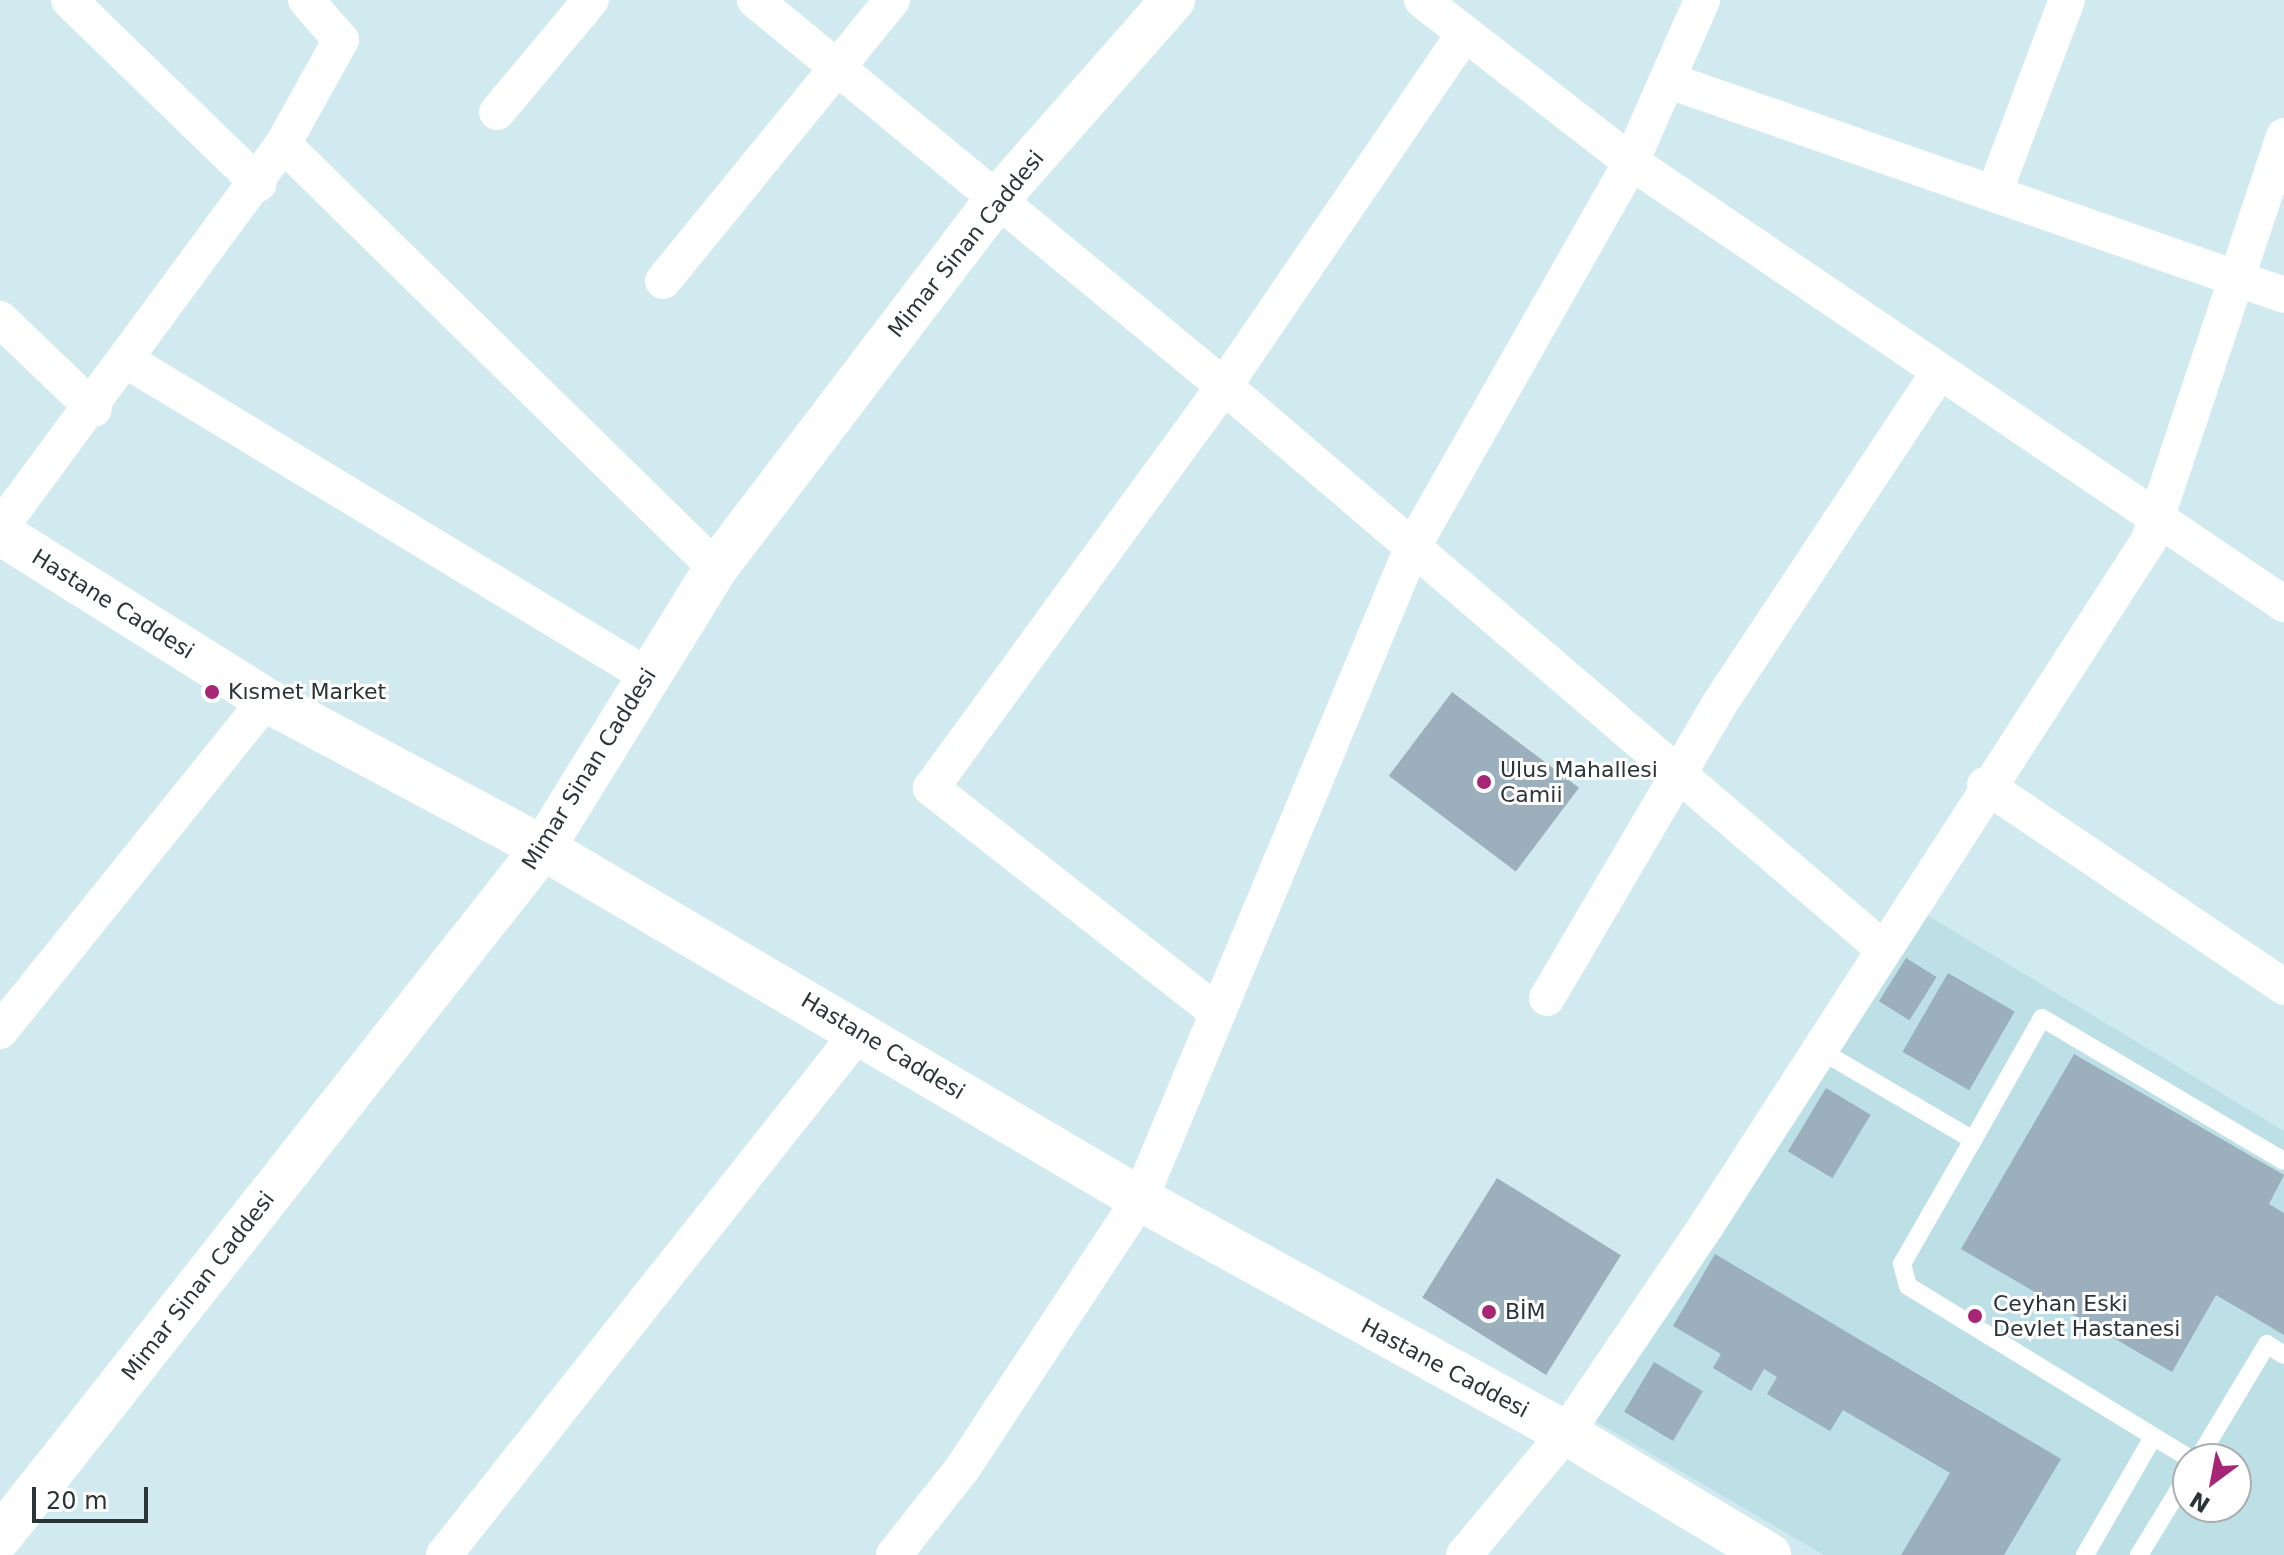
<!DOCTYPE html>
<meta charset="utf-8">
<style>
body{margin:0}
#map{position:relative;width:2284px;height:1555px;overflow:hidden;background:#d0eaef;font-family:"DejaVu Sans",sans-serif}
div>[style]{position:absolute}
.built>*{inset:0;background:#bde0e6}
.building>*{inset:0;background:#9cafbc;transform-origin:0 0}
.lane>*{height:18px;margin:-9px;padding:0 9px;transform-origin:9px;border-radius:9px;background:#fff}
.street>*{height:36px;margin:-18px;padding:0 18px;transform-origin:18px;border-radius:18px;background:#fff}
.secondary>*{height:44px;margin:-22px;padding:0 22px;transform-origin:22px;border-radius:22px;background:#fff}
.dots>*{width:22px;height:22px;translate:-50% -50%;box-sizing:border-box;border:4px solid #fff;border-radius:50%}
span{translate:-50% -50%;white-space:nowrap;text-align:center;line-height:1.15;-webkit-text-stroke:6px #fff;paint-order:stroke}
.street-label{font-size:22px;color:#2b3537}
.poi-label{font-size:22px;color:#2b3537}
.left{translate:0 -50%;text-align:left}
.north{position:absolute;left:2172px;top:1443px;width:80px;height:80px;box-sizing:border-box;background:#fff;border:2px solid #aaaeaf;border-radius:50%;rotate:212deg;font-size:22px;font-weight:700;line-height:32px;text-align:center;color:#2b3537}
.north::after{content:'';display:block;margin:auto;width:28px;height:36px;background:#a62675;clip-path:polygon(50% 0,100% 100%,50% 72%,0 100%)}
.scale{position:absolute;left:32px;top:1487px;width:116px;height:36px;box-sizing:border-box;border:4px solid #2b3537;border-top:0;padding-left:10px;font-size:24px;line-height:28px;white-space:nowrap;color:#2b3537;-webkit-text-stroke:6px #fff;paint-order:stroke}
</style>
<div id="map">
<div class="built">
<div style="clip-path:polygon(evenodd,1922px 912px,2284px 1131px,2284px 1555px,1824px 1555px,1595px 1421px,1922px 912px,2188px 1459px,2236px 1459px,2236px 1507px,2188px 1507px,2188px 1459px)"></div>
</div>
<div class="building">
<div style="left:1452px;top:692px;width:159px;height:105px;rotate:37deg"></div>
<div style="left:1906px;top:958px;width:36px;height:51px;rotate:32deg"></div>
<div style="left:1948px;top:973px;width:77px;height:91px;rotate:30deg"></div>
<div style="clip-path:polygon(2074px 1054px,2284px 1175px,2269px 1204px,2284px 1213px,2284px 1335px,2216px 1295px,2172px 1372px,1961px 1249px)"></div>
<div style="left:1826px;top:1088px;width:52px;height:74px;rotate:31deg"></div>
<div style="left:1497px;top:1178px;width:146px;height:141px;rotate:32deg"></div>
<div style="clip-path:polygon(1715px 1254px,2061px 1459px,2004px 1555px,1901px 1555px,1950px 1473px,1843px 1410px,1830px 1431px,1767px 1394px,1777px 1377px,1764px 1369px,1751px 1391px,1713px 1368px,1721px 1354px,1673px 1326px)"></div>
<div style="left:1654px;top:1362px;width:57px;height:58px;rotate:31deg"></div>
</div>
<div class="lane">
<div style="left:1818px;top:1049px;width:180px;rotate:30.4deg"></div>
<div style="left:1973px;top:1140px;width:143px;rotate:119.8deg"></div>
<div style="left:1902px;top:1264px;width:23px;rotate:75deg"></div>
<div style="left:1908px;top:1286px;width:331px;rotate:31.5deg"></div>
<div style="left:1973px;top:1140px;width:140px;rotate:-60.5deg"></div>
<div style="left:2042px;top:1018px;width:281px;rotate:30.6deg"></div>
<div style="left:2198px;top:1459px;width:134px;rotate:-59deg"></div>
<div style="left:2267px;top:1344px;width:20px;rotate:33deg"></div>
<div style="left:2085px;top:1555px;width:136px;rotate:-60deg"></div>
<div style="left:2139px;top:1555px;width:94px;rotate:-58.5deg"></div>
</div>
<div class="street">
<div style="left:69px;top:0;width:264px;rotate:44.1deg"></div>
<div style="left:755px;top:0;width:607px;rotate:39.46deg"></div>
<div style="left:1224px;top:386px;width:864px;rotate:40.49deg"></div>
<div style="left:1422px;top:0;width:264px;rotate:37.8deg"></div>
<div style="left:1631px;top:162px;width:789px;rotate:34.09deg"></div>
<div style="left:1667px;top:80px;width:653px;rotate:19.21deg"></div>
<div style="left:497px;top:112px;width:146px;rotate:-50deg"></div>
<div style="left:283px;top:144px;width:606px;rotate:44.4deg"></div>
<div style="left:1994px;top:193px;width:206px;rotate:-69.3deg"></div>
<div style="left:663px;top:281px;width:362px;rotate:-50.8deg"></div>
<div style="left:0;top:319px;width:130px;rotate:43.8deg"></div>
<div style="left:129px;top:362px;width:607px;rotate:31.17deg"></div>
<div style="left:0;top:528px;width:477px;rotate:-53.6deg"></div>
<div style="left:283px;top:144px;width:119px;rotate:-60.9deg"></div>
<div style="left:341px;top:40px;width:53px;rotate:-131.2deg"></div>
<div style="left:1985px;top:785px;width:361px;rotate:34deg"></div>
<div style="left:1547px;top:998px;width:338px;rotate:-59.6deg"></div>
<div style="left:1718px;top:706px;width:400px;rotate:-56.5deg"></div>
<div style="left:1218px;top:1013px;width:365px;rotate:-141.9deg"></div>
<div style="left:931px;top:788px;width:497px;rotate:-53.9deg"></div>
<div style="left:1224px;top:386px;width:424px;rotate:-55.7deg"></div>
<div style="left:0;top:1031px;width:425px;rotate:-51.2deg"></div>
<div style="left:444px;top:1555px;width:668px;rotate:-51.57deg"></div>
<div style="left:894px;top:1555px;width:110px;rotate:-51.7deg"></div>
<div style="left:962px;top:1469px;width:323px;rotate:-56.6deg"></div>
<div style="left:1140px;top:1199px;width:706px;rotate:-67.32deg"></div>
<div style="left:1412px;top:548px;width:444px;rotate:-60.4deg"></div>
<div style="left:1631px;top:162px;width:177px;rotate:-66.3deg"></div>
<div style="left:1464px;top:1555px;width:159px;rotate:-50.1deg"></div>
<div style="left:1566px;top:1433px;width:250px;rotate:-55.9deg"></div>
<div style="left:1706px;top:1226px;width:817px;rotate:-57.15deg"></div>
<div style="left:2149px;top:540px;width:426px;rotate:-71.5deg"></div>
</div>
<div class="secondary">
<div style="left:0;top:533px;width:314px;rotate:32.1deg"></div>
<div style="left:266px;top:700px;width:314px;rotate:28.1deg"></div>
<div style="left:543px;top:848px;width:693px;rotate:30.45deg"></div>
<div style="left:1140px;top:1199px;width:486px;rotate:28.8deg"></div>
<div style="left:1566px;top:1433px;width:237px;rotate:31deg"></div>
<div style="left:0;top:1537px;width:877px;rotate:-51.76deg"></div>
<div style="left:543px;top:848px;width:329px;rotate:-58.3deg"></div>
<div style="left:716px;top:568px;width:459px;rotate:-52.7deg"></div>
<div style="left:994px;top:203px;width:271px;rotate:-48.6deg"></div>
</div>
<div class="dots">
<div style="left:212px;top:692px;background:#a62675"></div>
<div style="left:1484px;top:782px;background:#a62675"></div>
<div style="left:1489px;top:1312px;background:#a62675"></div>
<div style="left:1975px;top:1316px;background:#a62675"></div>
</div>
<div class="street-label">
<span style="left:966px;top:244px;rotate:-51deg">Mimar Sinan Caddesi</span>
<span style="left:113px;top:604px;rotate:32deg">Hastane Caddesi</span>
<span style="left:589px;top:769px;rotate:-58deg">Mimar Sinan Caddesi</span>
<span style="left:883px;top:1046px;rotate:31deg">Hastane Caddesi</span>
<span style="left:198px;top:1286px;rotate:-52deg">Mimar Sinan Caddesi</span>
<span style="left:1445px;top:1368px;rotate:28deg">Hastane Caddesi</span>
</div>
<div class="poi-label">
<span class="left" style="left:228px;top:692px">Kısmet Market</span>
<span class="left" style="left:1500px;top:782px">Ulus Mahallesi<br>Camii</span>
<span class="left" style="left:1993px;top:1316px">Ceyhan Eski<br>Devlet Hastanesi</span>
<span class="left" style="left:1505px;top:1312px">BİM</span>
</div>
<div class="north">N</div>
<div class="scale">20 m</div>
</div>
